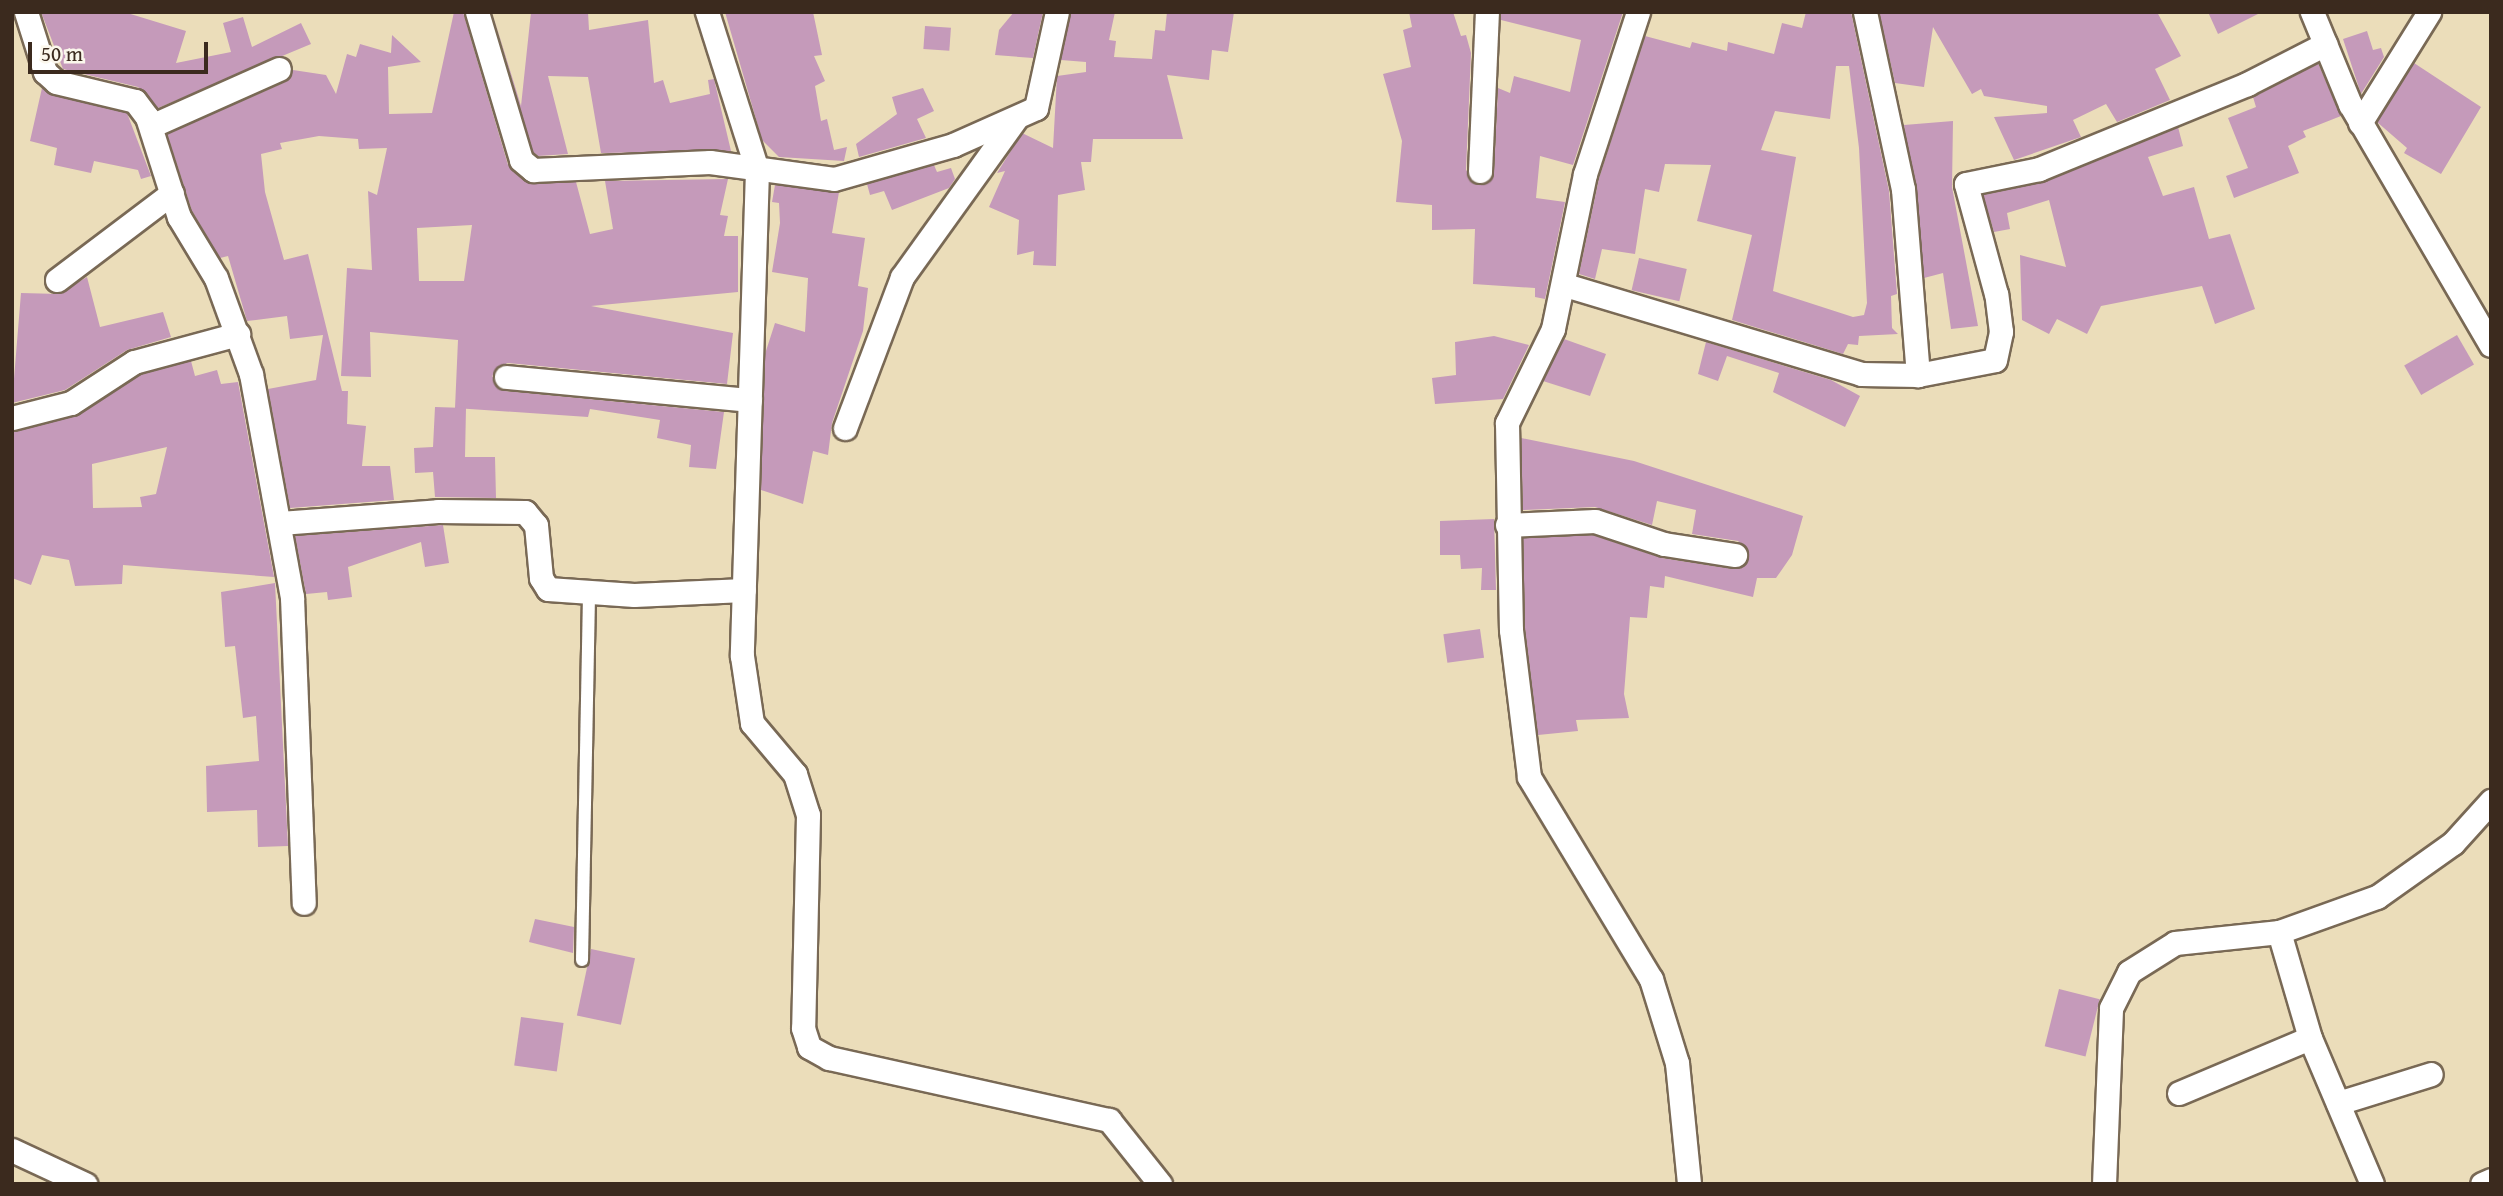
<!DOCTYPE html>
<style>
body{margin:0}
#map{position:relative;width:2503px;height:1196px;overflow:hidden;background:#ebddba;font-family:"Gentium Book Plus",serif}
div>[style]{position:absolute}
.building>*{inset:0;background:#c59aba;transform-origin:0 0}
.roads{filter:drop-shadow(2px 0 #796955) drop-shadow(-2px 0 #796955) drop-shadow(0 2px #796955) drop-shadow(0 -2px #796955)}
.lane>*{height:12px;margin:-6px;padding:0 6px;transform-origin:6px;border-radius:6px;background:#fff}
.street>*{height:23px;margin:-11.5px;padding:0 11.5px;transform-origin:11.5px;border-radius:11.5px;background:#fff}
span{translate:-50% -50%;white-space:nowrap;text-align:center;line-height:1.15;-webkit-text-stroke:6px #fbf7ec;paint-order:stroke}
.frame{position:absolute;inset:0;border:14px solid #3b2a1e;pointer-events:none}
.scale{position:absolute;left:28px;top:42px;width:180px;height:32px;box-sizing:border-box;border:4px solid #3b2a1e;border-top:0;padding-left:9px;font-size:21px;line-height:24px;white-space:nowrap;color:#3b2a1e;-webkit-text-stroke:5px #fbf7ec;paint-order:stroke}
</style>
<div id="map">
<div class="building">
<div style="clip-path:polygon(41px 12px,124px 12px,186px 31px,176px 63px,231px 52px,223px 23px,243px 17px,252px 47px,301px 23px,311px 44px,158px 108px,138px 87px,63px 69px)"></div>
<div style="clip-path:polygon(evenodd,454px 12px,463px 12px,508px 165px,533px 184px,576px 182px,590px 234px,613px 229px,605px 181px,728px 179px,720px 215px,728px 216px,724px 236px,738px 236px,738px 292px,591px 306px,733px 333px,727px 384px,507px 363px,492px 376px,505px 391px,724px 412px,716px 469px,689px 467px,691px 445px,657px 438px,660px 420px,590px 409px,588px 417px,455px 408px,458px 340px,370px 332px,371px 377px,341px 376px,347px 268px,372px 270px,368px 191px,377px 195px,387px 148px,359px 149px,358px 139px,319px 136px,280px 143px,282px 149px,261px 154px,265px 192px,284px 260px,308px 254px,342px 391px,348px 391px,347px 424px,366px 426px,362px 466px,390px 466px,394px 500px,290px 508px,268px 389px,316px 380px,323px 335px,290px 339px,287px 316px,247px 321px,228px 256px,220px 258px,192px 211px,167px 134px,285px 82px,293px 70px,326px 75px,336px 94px,347px 54px,356px 57px,360px 44px,391px 53px,392px 35px,421px 62px,388px 67px,389px 114px,432px 113px,454px 12px,472px 225px,464px 281px,419px 281px,417px 228px,472px 225px)"></div>
<div style="clip-path:polygon(492px 12px,521px 106px,531px 12px,588px 12px,589px 30px,648px 20px,654px 83px,663px 80px,670px 103px,710px 94px,708px 80px,714px 79px,731px 151px,601px 153px,588px 77px,548px 76px,568px 154px,538px 156px,533px 152px)"></div>
<div style="clip-path:polygon(725px 12px,813px 12px,822px 55px,814px 56px,825px 81px,815px 86px,821px 121px,827px 119px,834px 150px,847px 147px,844px 161px,779px 157px,762px 140px)"></div>
<div style="clip-path:polygon(1014px 12px,1043px 12px,1033px 58px,995px 55px,999px 30px)"></div>
<div style="clip-path:polygon(1071px 12px,1115px 12px,1109px 40px,1116px 41px,1114px 57px,1152px 59px,1155px 30px,1165px 31px,1167px 12px,1234px 12px,1228px 52px,1212px 50px,1209px 80px,1167px 75px,1183px 139px,1093px 139px,1091px 162px,1081px 162px,1085px 190px,1058px 195px,1056px 266px,1033px 265px,1034px 251px,1017px 255px,1019px 220px,989px 207px,1005px 171px,997px 173px,1022px 133px,1053px 148px,1057px 76px,1086px 72px,1086px 62px,1061px 60px)"></div>
<div style="clip-path:polygon(1409px 12px,1453px 12px,1461px 36px,1466px 35px,1471px 53px,1466px 170px,1480px 185px,1494px 172px,1498px 88px,1510px 93px,1514px 76px,1570px 92px,1581px 40px,1501px 20px,1501px 12px,1623px 12px,1573px 165px,1540px 156px,1536px 198px,1565px 202px,1545px 299px,1535px 297px,1535px 288px,1473px 284px,1475px 229px,1432px 230px,1432px 205px,1396px 202px,1402px 141px,1383px 74px,1411px 67px,1403px 30px,1412px 27px)"></div>
<div style="clip-path:polygon(evenodd,1806px 12px,1851px 12px,1889px 191px,1897px 294px,1891px 296px,1892px 328px,1898px 334px,1859px 336px,1858px 345px,1848px 344px,1843px 354px,1732px 320px,1752px 235px,1697px 221px,1711px 165px,1665px 164px,1659px 192px,1645px 189px,1635px 254px,1602px 249px,1595px 279px,1579px 274px,1599px 178px,1645px 36px,1690px 48px,1692px 42px,1727px 51px,1728px 42px,1774px 54px,1782px 23px,1802px 28px,1806px 12px,1836px 66px,1849px 66px,1859px 148px,1867px 303px,1864px 315px,1853px 317px,1773px 291px,1796px 157px,1761px 150px,1775px 111px,1830px 119px,1836px 66px)"></div>
<div style="clip-path:polygon(1879px 12px,2157px 12px,2181px 56px,2155px 69px,2170px 100px,2117px 122px,2106px 104px,2073px 120px,2081px 137px,2014px 160px,1994px 117px,2047px 113px,2047px 106px,1984px 96px,1981px 89px,1972px 94px,1933px 27px,1924px 87px,1895px 83px)"></div>
<div style="clip-path:polygon(2208px 12px,2262px 12px,2218px 34px)"></div>
<div style="left:925px;top:26px;width:26px;height:23px;rotate:4deg"></div>
<div style="clip-path:polygon(2367px 31px,2373px 50px,2381px 48px,2384px 57px,2361px 94px,2343px 39px)"></div>
<div style="clip-path:polygon(2318px 63px,2341px 116px,2303px 131px,2306px 137px,2288px 146px,2299px 173px,2234px 198px,2226px 176px,2248px 168px,2228px 118px,2256px 107px,2253px 97px)"></div>
<div style="clip-path:polygon(2414px 63px,2481px 107px,2441px 174px,2404px 153px,2407px 148px,2377px 122px)"></div>
<div style="clip-path:polygon(42px 88px,127px 113px,151px 176px,141px 179px,138px 170px,94px 161px,91px 173px,54px 165px,57px 148px,30px 141px)"></div>
<div style="clip-path:polygon(923px 88px,934px 111px,917px 119px,926px 138px,859px 157px,856px 144px,897px 114px,892px 97px)"></div>
<div style="clip-path:polygon(1953px 121px,1952px 187px,1978px 326px,1951px 329px,1943px 273px,1924px 278px,1904px 125px)"></div>
<div style="clip-path:polygon(2178px 127px,2183px 146px,2148px 157px,2163px 196px,2194px 187px,2209px 239px,2230px 234px,2255px 309px,2215px 324px,2202px 286px,2101px 306px,2087px 334px,2057px 319px,2049px 334px,2022px 320px,2020px 255px,2066px 267px,2049px 200px,2007px 213px,2010px 229px,1994px 232px,1983px 195px,2044px 182px)"></div>
<div style="clip-path:polygon(934px 165px,937px 172px,951px 168px,955px 179px,949px 188px,892px 210px,884px 191px,870px 195px,867px 184px)"></div>
<div style="clip-path:polygon(775px 185px,839px 192px,832px 233px,865px 238px,858px 286px,868px 288px,863px 331px,832px 423px,828px 455px,813px 451px,803px 504px,761px 490px,765px 354px,775px 323px,805px 332px,808px 278px,772px 272px,780px 223px,779px 203px,772px 202px)"></div>
<div style="left:1639px;top:258px;width:49px;height:33px;rotate:13deg"></div>
<div style="clip-path:polygon(87px 277px,100px 327px,163px 312px,171px 337px,127px 350px,65px 390px,12px 403px,21px 293px,59px 294px)"></div>
<div style="left:2457px;top:335px;width:34px;height:61px;rotate:60deg"></div>
<div style="clip-path:polygon(1494px 336px,1529px 345px,1503px 399px,1435px 404px,1432px 378px,1456px 375px,1455px 342px)"></div>
<div style="clip-path:polygon(1564px 339px,1606px 354px,1590px 396px,1543px 381px)"></div>
<div style="clip-path:polygon(1706px 342px,1831px 380px,1860px 396px,1845px 427px,1773px 392px,1779px 373px,1727px 356px,1718px 381px,1698px 374px)"></div>
<div style="clip-path:polygon(evenodd,191px 361px,195px 376px,217px 370px,221px 384px,238px 382px,274px 577px,123px 565px,122px 584px,75px 586px,69px 560px,42px 555px,31px 585px,12px 578px,12px 432px,75px 416px,140px 375px,191px 361px,167px 447px,156px 494px,140px 497px,142px 507px,93px 508px,92px 464px,167px 447px)"></div>
<div style="clip-path:polygon(435px 407px,466px 408px,465px 457px,495px 457px,496px 498px,435px 497px,433px 472px,415px 473px,414px 448px,433px 447px)"></div>
<div style="clip-path:polygon(1521px 438px,1634px 461px,1803px 516px,1792px 555px,1776px 578px,1757px 578px,1753px 597px,1665px 576px,1664px 588px,1650px 586px,1647px 618px,1630px 617px,1624px 694px,1629px 718px,1576px 720px,1578px 731px,1538px 735px,1525px 629px,1523px 538px,1593px 535px,1662px 558px,1733px 569px,1745px 564px,1748px 551px,1738px 541px,1692px 534px,1696px 510px,1657px 501px,1652px 525px,1595px 507px,1523px 510px)"></div>
<div style="clip-path:polygon(1494px 519px,1496px 590px,1481px 590px,1482px 568px,1461px 569px,1460px 555px,1440px 555px,1440px 521px)"></div>
<div style="clip-path:polygon(443px 525px,449px 563px,425px 567px,421px 542px,348px 567px,352px 597px,328px 600px,327px 592px,306px 594px,295px 536px)"></div>
<div style="clip-path:polygon(275px 583px,288px 846px,258px 847px,257px 810px,207px 812px,206px 766px,259px 761px,256px 716px,243px 718px,235px 646px,225px 647px,221px 592px)"></div>
<div style="left:1480px;top:629px;width:29px;height:37px;rotate:82deg"></div>
<div style="clip-path:polygon(535px 919px,574px 927px,573px 953px,529px 942px)"></div>
<div style="left:591px;top:949px;width:45px;height:68px;rotate:12deg"></div>
<div style="left:2059px;top:989px;width:42px;height:59px;rotate:14deg"></div>
<div style="left:521px;top:1017px;width:43px;height:49px;rotate:8deg"></div>
</div>
<div class="roads">
<div class="lane">
<div style="left:582px;top:960px;width:367px;rotate:-88.9deg"></div>
</div>
<div class="street">
<div style="left:26px;top:12px;width:63px;rotate:72.4deg"></div>
<div style="left:45px;top:72px;width:15px;rotate:42deg"></div>
<div style="left:56px;top:82px;width:81px;rotate:13.5deg"></div>
<div style="left:135px;top:101px;width:20px;rotate:53deg"></div>
<div style="left:147px;top:117px;width:105px;rotate:72.3deg"></div>
<div style="left:179px;top:217px;width:71px;rotate:58.8deg"></div>
<div style="left:216px;top:278px;width:102px;rotate:70deg"></div>
<div style="left:251px;top:374px;width:227px;rotate:79.6deg"></div>
<div style="left:292px;top:597px;width:306px;rotate:87.8deg"></div>
<div style="left:477px;top:12px;width:154px;rotate:73.4deg"></div>
<div style="left:521px;top:160px;width:16px;rotate:40deg"></div>
<div style="left:533px;top:170px;width:177px;rotate:-2.6deg"></div>
<div style="left:710px;top:162px;width:125px;rotate:7.8deg"></div>
<div style="left:834px;top:179px;width:124px;rotate:-15.9deg"></div>
<div style="left:953px;top:145px;width:91px;rotate:-24deg"></div>
<div style="left:1036px;top:108px;width:98px;rotate:-77.7deg"></div>
<div style="left:707px;top:12px;width:166px;rotate:72.4deg"></div>
<div style="left:757px;top:170px;width:486px;rotate:91.8deg"></div>
<div style="left:742px;top:656px;width:68px;rotate:81.5deg"></div>
<div style="left:752px;top:723px;width:67px;rotate:49.9deg"></div>
<div style="left:795px;top:774px;width:43px;rotate:72.4deg"></div>
<div style="left:808px;top:815px;width:213px;rotate:91.3deg"></div>
<div style="left:803px;top:1028px;width:20px;rotate:72deg"></div>
<div style="left:809px;top:1047px;width:23px;rotate:29deg"></div>
<div style="left:829px;top:1058px;width:287px;rotate:12.5deg"></div>
<div style="left:1109px;top:1120px;width:82px;rotate:51.4deg"></div>
<div style="left:1638px;top:12px;width:170px;rotate:108.1deg"></div>
<div style="left:1585px;top:174px;width:158px;rotate:101.7deg"></div>
<div style="left:1553px;top:329px;width:105px;rotate:116.1deg"></div>
<div style="left:1507px;top:423px;width:207px;rotate:88.9deg"></div>
<div style="left:1511px;top:630px;width:148px;rotate:83deg"></div>
<div style="left:1529px;top:777px;width:236px;rotate:58.9deg"></div>
<div style="left:1651px;top:979px;width:88px;rotate:72.8deg"></div>
<div style="left:1677px;top:1063px;width:122px;rotate:84.3deg"></div>
<div style="left:1865px;top:12px;width:181px;rotate:77.9deg"></div>
<div style="left:1903px;top:189px;width:187px;rotate:85.4deg"></div>
<div style="left:2312px;top:12px;width:100px;rotate:67.6deg"></div>
<div style="left:2350px;top:104px;width:279px;rotate:59.7deg"></div>
<div style="left:2360px;top:123px;width:131px;rotate:-58.1deg"></div>
<div style="left:151px;top:126px;width:140px;rotate:-24deg"></div>
<div style="left:1480px;top:171px;width:159px;rotate:-87.5deg"></div>
<div style="left:57px;top:280px;width:144px;rotate:-37.1deg"></div>
<div style="left:1565px;top:285px;width:309px;rotate:16.7deg"></div>
<div style="left:1861px;top:374px;width:57px;rotate:1deg"></div>
<div style="left:1918px;top:375px;width:78px;rotate:-11deg"></div>
<div style="left:1995px;top:360px;width:29px;rotate:-78deg"></div>
<div style="left:2001px;top:332px;width:38px;rotate:-97deg"></div>
<div style="left:1996px;top:294px;width:114px;rotate:-105.3deg"></div>
<div style="left:1966px;top:184px;width:75px;rotate:-11.6deg"></div>
<div style="left:2039px;top:169px;width:225px;rotate:-22.2deg"></div>
<div style="left:2247px;top:84px;width:88px;rotate:-27.1deg"></div>
<div style="left:506px;top:377px;width:245px;rotate:5.4deg"></div>
<div style="left:12px;top:418px;width:61px;rotate:-14.3deg"></div>
<div style="left:71px;top:403px;width:75px;rotate:-33.1deg"></div>
<div style="left:134px;top:362px;width:108px;rotate:-15.1deg"></div>
<div style="left:845px;top:428px;width:161px;rotate:-69.3deg"></div>
<div style="left:902px;top:277px;width:192px;rotate:-54.3deg"></div>
<div style="left:280px;top:523px;width:158px;rotate:-4.3deg"></div>
<div style="left:438px;top:511px;width:87px;rotate:0.7deg"></div>
<div style="left:525px;top:512px;width:17px;rotate:50deg"></div>
<div style="left:536px;top:525px;width:53px;rotate:84.6deg"></div>
<div style="left:541px;top:578px;width:13px;rotate:58deg"></div>
<div style="left:548px;top:589px;width:86px;rotate:4deg"></div>
<div style="left:634px;top:595px;width:110px;rotate:-2.6deg"></div>
<div style="left:1507px;top:525px;width:88px;rotate:-2.6deg"></div>
<div style="left:1595px;top:521px;width:73px;rotate:18.4deg"></div>
<div style="left:1664px;top:544px;width:72px;rotate:8.8deg"></div>
<div style="left:2279px;top:932px;width:110px;rotate:73.7deg"></div>
<div style="left:2310px;top:1038px;width:159px;rotate:67deg"></div>
<div style="left:2179px;top:1093px;width:142px;rotate:-22.8deg"></div>
<div style="left:2338px;top:1103px;width:97px;rotate:-17.3deg"></div>
<div style="left:12px;top:1150px;width:81px;rotate:25deg"></div>
<div style="left:2104px;top:1184px;width:176px;rotate:-87.7deg"></div>
<div style="left:2111px;top:1008px;width:40px;rotate:-63.4deg"></div>
<div style="left:2129px;top:972px;width:54px;rotate:-32.2deg"></div>
<div style="left:2175px;top:943px;width:105px;rotate:-6deg"></div>
<div style="left:2279px;top:932px;width:104px;rotate:-19.7deg"></div>
<div style="left:2377px;top:897px;width:93px;rotate:-35.4deg"></div>
<div style="left:2453px;top:843px;width:57px;rotate:-47.9deg"></div>
<div style="left:2482px;top:1184px;width:10px;rotate:-24deg"></div>
</div>
</div>
<div class="frame"></div>
<div class="scale">50 m</div>
</div>
